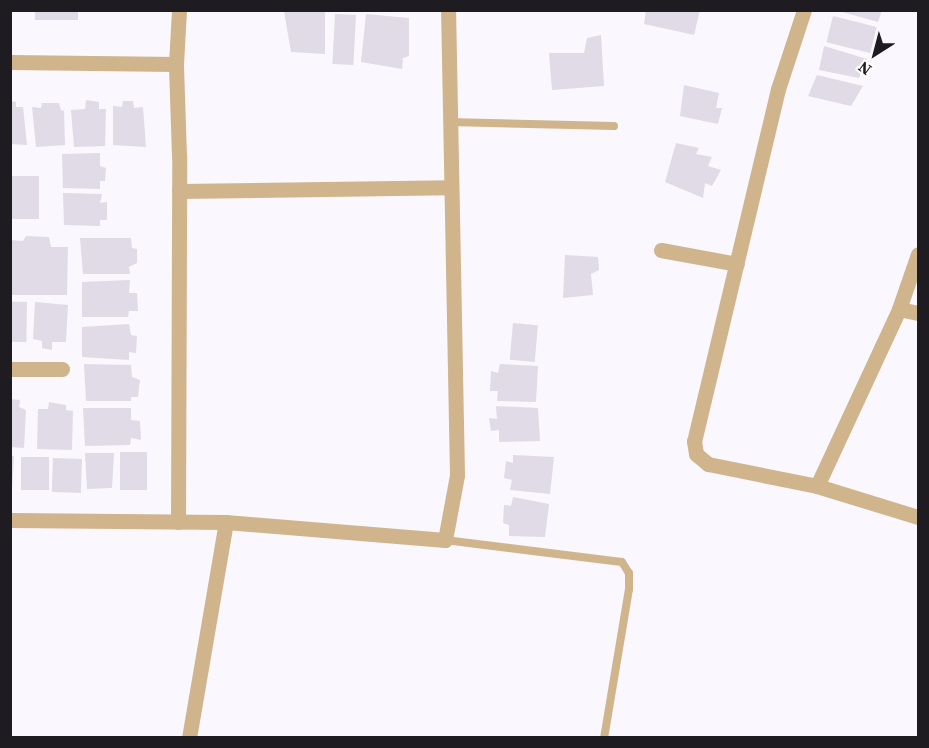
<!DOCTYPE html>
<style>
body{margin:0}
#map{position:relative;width:929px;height:748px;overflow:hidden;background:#faf7fe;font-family:"Source Serif 4",serif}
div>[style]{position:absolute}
.building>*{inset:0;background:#e0dbe6;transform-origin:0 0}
.lane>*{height:8px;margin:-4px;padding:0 4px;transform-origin:4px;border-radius:4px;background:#d0b48b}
.street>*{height:15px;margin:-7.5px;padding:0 7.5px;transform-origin:7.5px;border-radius:7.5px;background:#d0b48b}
span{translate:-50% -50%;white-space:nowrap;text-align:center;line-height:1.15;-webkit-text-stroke:4.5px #fff;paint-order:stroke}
.frame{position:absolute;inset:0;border:12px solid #1e1c20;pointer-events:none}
.north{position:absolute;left:845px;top:24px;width:60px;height:60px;-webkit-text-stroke:4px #fff;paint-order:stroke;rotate:216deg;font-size:16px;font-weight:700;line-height:24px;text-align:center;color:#1e1c20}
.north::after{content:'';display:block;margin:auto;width:21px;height:27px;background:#1e1c20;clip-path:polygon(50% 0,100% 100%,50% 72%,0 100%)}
</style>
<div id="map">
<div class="building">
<div style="left:35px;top:10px;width:43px;height:10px"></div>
<div style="clip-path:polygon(646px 10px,700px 10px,694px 35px,644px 24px)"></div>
<div style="clip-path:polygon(835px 10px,882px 10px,878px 22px)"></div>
<div style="clip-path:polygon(284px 11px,325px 12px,325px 54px,291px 52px)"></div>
<div style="left:335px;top:14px;width:21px;height:50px;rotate:3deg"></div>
<div style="clip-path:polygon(366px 14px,409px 18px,409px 56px,403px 58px,402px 69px,361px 62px)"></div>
<div style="left:833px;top:16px;width:45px;height:27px;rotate:14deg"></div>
<div style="clip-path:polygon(601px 35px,604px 86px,552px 90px,549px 53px,584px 53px,587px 38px)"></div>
<div style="clip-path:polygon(824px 46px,867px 59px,859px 78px,819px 70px)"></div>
<div style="clip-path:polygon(817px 75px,863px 86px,851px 106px,808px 96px)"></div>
<div style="clip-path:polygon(684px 85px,719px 93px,716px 108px,722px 108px,718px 124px,680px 116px)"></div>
<div style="clip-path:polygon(86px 100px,99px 102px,99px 109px,106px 109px,105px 146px,74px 147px,71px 110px,85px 109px)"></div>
<div style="clip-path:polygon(10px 101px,16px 102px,16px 107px,23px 107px,27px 145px,10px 144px)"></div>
<div style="clip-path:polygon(123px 101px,133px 101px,134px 108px,143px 107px,146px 147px,113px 145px,113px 106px,122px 107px)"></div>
<div style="clip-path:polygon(42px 103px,59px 103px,61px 110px,64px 111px,65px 145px,36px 147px,32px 107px,41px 108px)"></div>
<div style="clip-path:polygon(676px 143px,699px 148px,696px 154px,712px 157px,708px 166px,721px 170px,712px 186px,705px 183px,703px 198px,665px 182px)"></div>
<div style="clip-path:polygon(100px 153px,100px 166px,106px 168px,105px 181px,100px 181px,100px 189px,63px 188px,62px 154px)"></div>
<div style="left:10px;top:176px;width:29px;height:43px"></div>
<div style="clip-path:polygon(63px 193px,102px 194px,100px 203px,107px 202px,107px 220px,100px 220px,100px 226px,64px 225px)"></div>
<div style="clip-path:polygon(26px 236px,49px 237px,51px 247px,68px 247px,67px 295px,11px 295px,10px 240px,23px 241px)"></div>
<div style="clip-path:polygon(80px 238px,131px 238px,132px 248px,137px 249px,137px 263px,129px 267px,130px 274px,83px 274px)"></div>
<div style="clip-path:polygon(565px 255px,598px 257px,599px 270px,591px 274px,593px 295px,563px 298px)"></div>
<div style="clip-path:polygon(130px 280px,129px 293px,137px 293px,138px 311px,129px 311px,128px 317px,82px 317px,82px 282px)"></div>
<div style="left:27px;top:302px;width:40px;height:17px;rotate:91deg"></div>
<div style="clip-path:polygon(35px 302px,68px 305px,66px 342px,52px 342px,52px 350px,42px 348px,42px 341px,33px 339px)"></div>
<div style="left:513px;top:323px;width:25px;height:37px;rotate:5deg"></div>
<div style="clip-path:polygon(129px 324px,131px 335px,137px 336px,136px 353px,129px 352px,129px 360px,82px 357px,82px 327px)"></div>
<div style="clip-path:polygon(84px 364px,131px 365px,132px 377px,140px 380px,138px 397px,131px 397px,131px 401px,86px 401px)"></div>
<div style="clip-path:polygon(500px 364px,538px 366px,536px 402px,497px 401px,498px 391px,490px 391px,491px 371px,498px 373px)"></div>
<div style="clip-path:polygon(10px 399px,20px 400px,19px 407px,26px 410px,24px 448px,10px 447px)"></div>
<div style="clip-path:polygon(49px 402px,66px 405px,66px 410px,73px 411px,72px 450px,37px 449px,38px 409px,48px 409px)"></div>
<div style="clip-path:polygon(496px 406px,538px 408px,540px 441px,499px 442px,499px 430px,491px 431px,489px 418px,497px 419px)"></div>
<div style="clip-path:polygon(83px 408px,131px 408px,131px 420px,140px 421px,141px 440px,131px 438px,130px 445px,85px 446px)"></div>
<div style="left:120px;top:452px;width:27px;height:38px"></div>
<div style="clip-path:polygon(85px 453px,114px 453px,112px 488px,87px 489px)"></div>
<div style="clip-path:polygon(10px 455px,14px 456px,12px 489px,10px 489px)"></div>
<div style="clip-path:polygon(513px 455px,554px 457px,550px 494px,510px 490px,512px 480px,504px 478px,506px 461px,513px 463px)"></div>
<div style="left:21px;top:457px;width:28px;height:33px"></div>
<div style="left:53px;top:458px;width:29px;height:34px;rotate:2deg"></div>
<div style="clip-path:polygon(513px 497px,549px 504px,545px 537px,509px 536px,509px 525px,503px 523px,504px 505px,511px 506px)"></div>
</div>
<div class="lane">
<div style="left:449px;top:122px;width:165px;rotate:1.4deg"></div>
<div style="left:445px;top:540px;width:178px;rotate:7.1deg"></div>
<div style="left:622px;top:562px;width:13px;rotate:58deg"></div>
<div style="left:629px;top:573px;width:16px;rotate:90deg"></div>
<div style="left:629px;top:589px;width:151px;rotate:99.5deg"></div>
</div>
<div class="street">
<div style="left:804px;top:10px;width:83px;rotate:108.2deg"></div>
<div style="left:778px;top:89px;width:362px;rotate:103.4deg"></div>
<div style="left:694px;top:441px;width:13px;rotate:81deg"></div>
<div style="left:696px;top:454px;width:16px;rotate:40deg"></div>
<div style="left:708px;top:464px;width:111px;rotate:11.4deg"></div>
<div style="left:817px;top:486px;width:106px;rotate:17.1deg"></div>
<div style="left:10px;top:62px;width:166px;rotate:0.7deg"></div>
<div style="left:179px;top:191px;width:271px;rotate:-0.8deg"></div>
<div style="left:661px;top:250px;width:77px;rotate:10.4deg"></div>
<div style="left:899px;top:309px;width:19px;rotate:12deg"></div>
<div style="left:10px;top:369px;width:52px"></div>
<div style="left:817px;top:486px;width:195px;rotate:-65.1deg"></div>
<div style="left:899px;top:309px;width:58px;rotate:-70.9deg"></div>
<div style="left:10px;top:520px;width:216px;rotate:0.5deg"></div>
<div style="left:226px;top:522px;width:220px;rotate:4.7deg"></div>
<div style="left:445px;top:540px;width:66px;rotate:-79.5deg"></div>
<div style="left:457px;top:475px;width:465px;rotate:-91.1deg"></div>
<div style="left:178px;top:522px;width:366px;rotate:-89.8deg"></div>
<div style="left:179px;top:156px;width:92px;rotate:-91.9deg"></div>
<div style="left:176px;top:64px;width:54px;rotate:-86.8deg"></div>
<div style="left:189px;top:738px;width:219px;rotate:-80.3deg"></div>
</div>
<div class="frame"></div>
<div class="north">N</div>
</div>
